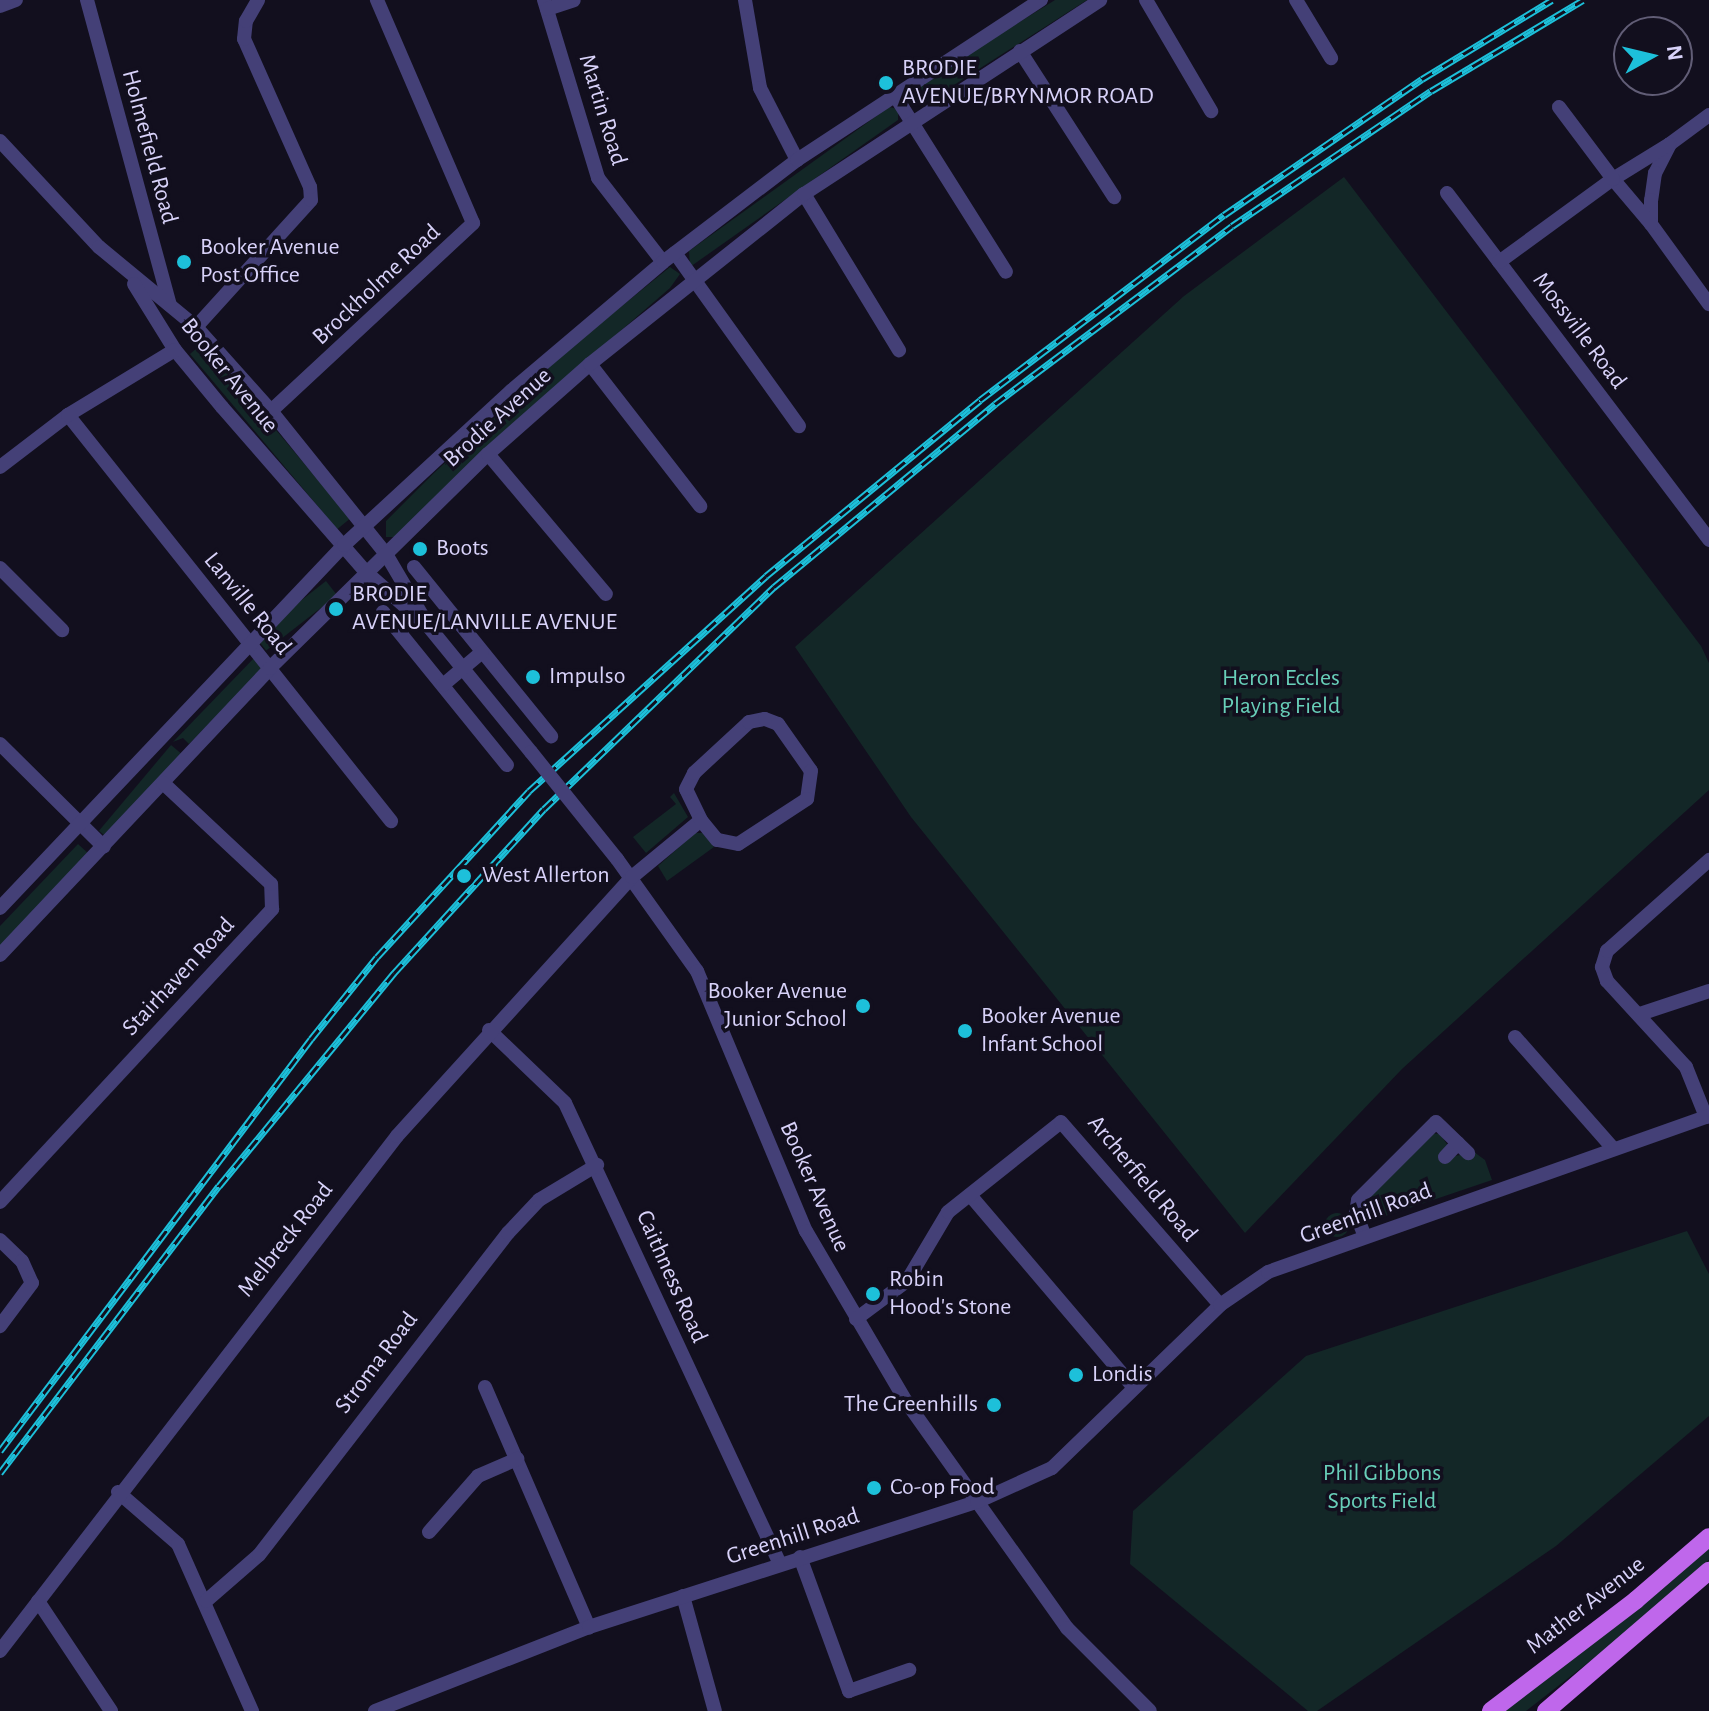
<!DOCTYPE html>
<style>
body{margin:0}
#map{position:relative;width:1709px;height:1711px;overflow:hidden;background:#120f1e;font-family:"Alegreya Sans",sans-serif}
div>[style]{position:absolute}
.green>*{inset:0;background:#132727;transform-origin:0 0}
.round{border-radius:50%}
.minor>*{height:14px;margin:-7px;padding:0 7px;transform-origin:7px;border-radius:7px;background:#444077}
.major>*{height:18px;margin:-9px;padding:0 9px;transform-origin:9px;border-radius:9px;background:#bf67eb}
.rail>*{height:7px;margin-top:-3.5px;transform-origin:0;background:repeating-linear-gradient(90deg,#120f1e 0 12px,#1dc0da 0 24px);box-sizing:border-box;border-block:2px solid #1dc0da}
.minor-bridge>*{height:14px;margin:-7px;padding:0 7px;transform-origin:7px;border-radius:7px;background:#444077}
.dots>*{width:22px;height:22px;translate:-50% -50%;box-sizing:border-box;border:4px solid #120f1e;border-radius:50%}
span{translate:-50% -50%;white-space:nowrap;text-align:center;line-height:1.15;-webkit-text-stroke:7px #120f1e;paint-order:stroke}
.poi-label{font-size:24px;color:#d8d2f9}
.left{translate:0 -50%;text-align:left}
.right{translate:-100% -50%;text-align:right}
.street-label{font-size:24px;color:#d8d2f9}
.park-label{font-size:24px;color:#68cfb9}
.north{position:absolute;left:1613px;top:16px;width:80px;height:80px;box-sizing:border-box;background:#120f1e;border:2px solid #615d76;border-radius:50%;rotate:82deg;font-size:22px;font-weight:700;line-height:32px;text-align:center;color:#d8d2f9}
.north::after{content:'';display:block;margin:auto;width:28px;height:36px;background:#1dc0da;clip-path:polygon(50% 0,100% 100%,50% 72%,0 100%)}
</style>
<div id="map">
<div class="green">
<div style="clip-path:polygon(1055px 0,1087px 0,929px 101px,911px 102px,908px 91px)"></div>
<div style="clip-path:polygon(889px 107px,898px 109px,898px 120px,690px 267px,689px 251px)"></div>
<div style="clip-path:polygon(1344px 177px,1701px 646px,1709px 663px,1709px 790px,1402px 1069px,1245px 1233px,911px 817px,795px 647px,1184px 296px)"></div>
<div style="clip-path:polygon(670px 267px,680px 274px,670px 288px,492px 442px,395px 537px,386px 537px,386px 521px,434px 473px,575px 344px)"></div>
<div style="left:203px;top:343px;width:229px;height:17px;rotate:50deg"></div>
<div style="left:326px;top:581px;width:18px;height:90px;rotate:52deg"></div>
<div style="clip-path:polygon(254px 658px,263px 668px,189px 744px,183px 738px,173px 742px)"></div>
<div style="left:171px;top:745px;width:17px;height:112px;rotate:40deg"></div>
<div style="clip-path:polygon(674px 793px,688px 817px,646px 853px,633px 837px,676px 804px,670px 797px)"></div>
<div style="clip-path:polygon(695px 833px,703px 833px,714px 847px,667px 881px,658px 866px)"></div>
<div style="clip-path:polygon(78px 844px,90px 855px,0 950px,0 926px)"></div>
<div style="clip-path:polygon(1429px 1133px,1440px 1134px,1455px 1156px,1474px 1152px,1485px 1160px,1492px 1180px,1371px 1221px,1366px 1202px)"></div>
<div class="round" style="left:1325px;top:1213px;width:24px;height:24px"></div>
<div style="clip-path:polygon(1687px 1231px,1709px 1274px,1709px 1416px,1556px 1546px,1317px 1711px,1308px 1711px,1130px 1564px,1133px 1511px,1306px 1356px)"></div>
<div style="clip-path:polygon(1709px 1539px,1709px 1560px,1616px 1641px,1526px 1711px,1498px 1711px)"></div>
</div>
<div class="minor">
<div style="left:87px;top:0;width:316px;rotate:74.8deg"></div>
<div style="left:544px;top:0;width:186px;rotate:73.1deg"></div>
<div style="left:598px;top:178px;width:106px;rotate:52.3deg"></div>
<div style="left:745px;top:0;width:89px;rotate:80.3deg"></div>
<div style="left:760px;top:88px;width:81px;rotate:62.8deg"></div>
<div style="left:1146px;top:0;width:129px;rotate:59.6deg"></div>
<div style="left:1296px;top:0;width:68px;rotate:58.9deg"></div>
<div style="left:0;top:6px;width:17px;rotate:-21deg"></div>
<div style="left:547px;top:9px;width:28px;rotate:-18deg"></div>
<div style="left:1020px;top:51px;width:174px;rotate:57.2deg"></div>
<div style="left:894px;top:94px;width:210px;rotate:57.8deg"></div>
<div style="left:1709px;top:115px;width:49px;rotate:143.4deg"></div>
<div style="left:1670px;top:144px;width:33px;rotate:117deg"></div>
<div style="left:1655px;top:173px;width:27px;rotate:98deg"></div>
<div style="left:1651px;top:200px;width:24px;rotate:90deg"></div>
<div style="left:1651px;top:224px;width:99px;rotate:54.1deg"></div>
<div style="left:0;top:141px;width:145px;rotate:47deg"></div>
<div style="left:99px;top:247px;width:126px;rotate:39.5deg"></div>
<div style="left:196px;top:327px;width:113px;rotate:48.2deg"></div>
<div style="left:271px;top:411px;width:184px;rotate:51.2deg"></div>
<div style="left:386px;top:554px;width:85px;rotate:59.5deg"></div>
<div style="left:429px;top:627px;width:161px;rotate:50.8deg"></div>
<div style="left:1447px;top:193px;width:435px;rotate:52.9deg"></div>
<div style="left:804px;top:194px;width:183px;rotate:58.7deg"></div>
<div style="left:1651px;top:224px;width:59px;rotate:-130.2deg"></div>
<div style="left:1613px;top:179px;width:65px;rotate:-31.7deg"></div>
<div style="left:675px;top:253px;width:213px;rotate:54.4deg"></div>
<div style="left:1499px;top:262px;width:141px;rotate:-36.1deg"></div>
<div style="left:1613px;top:179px;width:90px;rotate:-126.9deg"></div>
<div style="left:134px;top:284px;width:78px;rotate:58.2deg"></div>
<div style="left:175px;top:350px;width:74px;rotate:50.5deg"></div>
<div style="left:222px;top:407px;width:220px;rotate:48.9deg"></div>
<div style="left:367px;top:573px;width:67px;rotate:41.3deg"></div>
<div style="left:196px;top:327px;width:171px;rotate:-47.8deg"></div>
<div style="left:311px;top:200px;width:13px;rotate:-94deg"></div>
<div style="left:310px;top:187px;width:162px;rotate:-114deg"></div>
<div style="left:244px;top:39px;width:18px;rotate:-84deg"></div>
<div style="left:246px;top:21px;width:24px;rotate:-60deg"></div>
<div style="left:590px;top:364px;width:180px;rotate:52.2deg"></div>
<div style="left:271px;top:411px;width:276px;rotate:-42.9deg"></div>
<div style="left:473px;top:223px;width:243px;rotate:-113.3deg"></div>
<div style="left:68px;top:415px;width:519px;rotate:51.5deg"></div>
<div style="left:488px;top:454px;width:183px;rotate:49.9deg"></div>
<div style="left:0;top:467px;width:86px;rotate:-37.4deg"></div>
<div style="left:68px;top:415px;width:125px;rotate:-31.3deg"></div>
<div style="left:414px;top:567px;width:218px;rotate:51deg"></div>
<div style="left:0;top:568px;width:88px;rotate:45deg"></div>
<div style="left:383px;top:612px;width:197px;rotate:51deg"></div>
<div style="left:443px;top:685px;width:51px;rotate:-40.2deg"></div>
<div style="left:0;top:744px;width:146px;rotate:44.7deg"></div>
<div style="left:617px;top:859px;width:138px;rotate:54.5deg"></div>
<div style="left:697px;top:971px;width:282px;rotate:67.3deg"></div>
<div style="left:806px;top:1231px;width:196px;rotate:59.6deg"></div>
<div style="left:905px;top:1400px;width:280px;rotate:54.6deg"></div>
<div style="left:1067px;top:1628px;width:117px;rotate:45deg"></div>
<div style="left:0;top:908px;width:500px;rotate:-46.54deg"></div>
<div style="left:344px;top:545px;width:227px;rotate:-42.7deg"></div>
<div style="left:511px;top:391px;width:199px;rotate:-40.3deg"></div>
<div style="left:663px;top:262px;width:168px;rotate:-37.3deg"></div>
<div style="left:797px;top:160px;width:292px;rotate:-33.3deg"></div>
<div style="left:0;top:955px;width:394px;rotate:-46.7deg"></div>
<div style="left:270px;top:668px;width:305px;rotate:-44.5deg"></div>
<div style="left:488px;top:454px;width:136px;rotate:-41.4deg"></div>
<div style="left:590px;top:364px;width:273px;rotate:-38.5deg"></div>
<div style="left:804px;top:194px;width:354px;rotate:-33.2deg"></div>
<div style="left:1640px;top:1014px;width:73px;rotate:-18.4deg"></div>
<div style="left:489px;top:1030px;width:105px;rotate:43.8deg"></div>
<div style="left:565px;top:1103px;width:509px;rotate:65deg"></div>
<div style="left:1515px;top:1037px;width:147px;rotate:48.6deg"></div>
<div style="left:1706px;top:1117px;width:54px;rotate:-111.8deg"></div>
<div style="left:1686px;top:1067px;width:117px;rotate:-132.6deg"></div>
<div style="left:1607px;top:981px;width:15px;rotate:-110deg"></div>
<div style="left:1602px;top:967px;width:17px;rotate:-73deg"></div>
<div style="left:1607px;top:951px;width:137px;rotate:-41.7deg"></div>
<div style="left:1445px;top:1157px;width:19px;rotate:-47deg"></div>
<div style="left:970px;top:1195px;width:253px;rotate:49.6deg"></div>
<div style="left:0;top:1202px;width:400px;rotate:-47.1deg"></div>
<div style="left:272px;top:909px;width:25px;rotate:-92deg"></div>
<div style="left:271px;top:884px;width:148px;rotate:-136.9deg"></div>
<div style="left:1365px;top:1237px;width:26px;rotate:-111deg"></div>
<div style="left:1356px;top:1213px;width:13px;rotate:-81deg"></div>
<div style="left:1358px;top:1200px;width:110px;rotate:-45deg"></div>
<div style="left:1436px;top:1122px;width:45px;rotate:44.1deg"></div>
<div style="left:0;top:1240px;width:30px;rotate:44deg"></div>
<div style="left:22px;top:1261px;width:24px;rotate:66deg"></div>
<div style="left:32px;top:1283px;width:54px;rotate:126.7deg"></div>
<div style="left:856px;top:1319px;width:64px;rotate:-36.7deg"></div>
<div style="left:907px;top:1281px;width:80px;rotate:-59.3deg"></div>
<div style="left:948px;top:1212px;width:144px;rotate:-38.5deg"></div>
<div style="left:1061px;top:1122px;width:242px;rotate:49deg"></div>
<div style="left:485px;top:1387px;width:262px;rotate:66.6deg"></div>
<div style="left:118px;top:1492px;width:79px;rotate:40.9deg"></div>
<div style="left:178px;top:1544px;width:183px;rotate:66.1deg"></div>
<div style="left:429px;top:1532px;width:74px;rotate:-48.8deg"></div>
<div style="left:478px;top:1476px;width:43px;rotate:-23.6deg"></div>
<div style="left:800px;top:1557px;width:143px;rotate:69.9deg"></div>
<div style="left:849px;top:1691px;width:64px;rotate:-19.3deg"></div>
<div style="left:683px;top:1596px;width:119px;rotate:74.5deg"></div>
<div style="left:38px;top:1601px;width:132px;rotate:56.4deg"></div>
<div style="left:206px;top:1601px;width:70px;rotate:-41deg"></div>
<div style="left:259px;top:1555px;width:407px;rotate:-52.3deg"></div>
<div style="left:508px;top:1233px;width:45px;rotate:-46.8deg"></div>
<div style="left:539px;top:1200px;width:68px;rotate:-31.1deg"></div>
<div style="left:0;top:1651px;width:650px;rotate:-52.37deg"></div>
<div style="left:397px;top:1136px;width:350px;rotate:-47.8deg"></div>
<div style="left:632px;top:877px;width:89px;rotate:-39.6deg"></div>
<div style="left:701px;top:820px;width:34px;rotate:-116deg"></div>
<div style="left:686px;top:789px;width:18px;rotate:-63deg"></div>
<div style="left:694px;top:773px;width:75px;rotate:-42.8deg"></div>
<div style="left:749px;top:722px;width:16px;rotate:-11deg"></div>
<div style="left:765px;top:719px;width:14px;rotate:21deg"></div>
<div style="left:778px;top:724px;width:57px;rotate:54.9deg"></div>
<div style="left:811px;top:771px;width:28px;rotate:98deg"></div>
<div style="left:807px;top:799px;width:82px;rotate:146.9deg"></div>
<div style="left:738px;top:844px;width:21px;rotate:-169deg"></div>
<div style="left:717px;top:840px;width:26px;rotate:-129deg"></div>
<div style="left:375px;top:1711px;width:230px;rotate:-21.4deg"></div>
<div style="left:589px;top:1627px;width:408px;rotate:-17.9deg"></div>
<div style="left:977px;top:1502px;width:82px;rotate:-24.4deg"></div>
<div style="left:1052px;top:1468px;width:234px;rotate:-44.1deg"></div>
<div style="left:1220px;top:1305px;width:58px;rotate:-34.5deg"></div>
<div style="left:1268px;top:1272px;width:468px;rotate:-19.5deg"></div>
</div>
<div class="major">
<div style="left:1491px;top:1711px;width:183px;rotate:-37.4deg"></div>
<div style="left:1636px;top:1600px;width:96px;rotate:-40.8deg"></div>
<div style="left:1546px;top:1711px;width:215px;rotate:-40.7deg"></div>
</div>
<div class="rail">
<div style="left:0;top:1451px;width:516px;rotate:-52.95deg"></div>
<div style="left:311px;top:1039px;width:105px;rotate:-51.2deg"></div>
<div style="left:377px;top:957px;width:225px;rotate:-47.5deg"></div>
<div style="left:529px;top:791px;width:320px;rotate:-42.2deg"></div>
<div style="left:766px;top:576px;width:277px;rotate:-39.4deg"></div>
<div style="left:980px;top:400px;width:306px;rotate:-37.2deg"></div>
<div style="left:1224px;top:215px;width:240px;rotate:-34.5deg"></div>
<div style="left:1422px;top:79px;width:152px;rotate:-31.3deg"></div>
<div style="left:0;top:1473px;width:361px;rotate:-52.7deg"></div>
<div style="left:219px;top:1186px;width:276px;rotate:-50.6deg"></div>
<div style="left:394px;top:973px;width:222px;rotate:-47.6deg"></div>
<div style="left:544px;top:809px;width:320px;rotate:-44deg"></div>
<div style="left:774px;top:587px;width:287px;rotate:-39.6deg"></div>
<div style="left:995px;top:404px;width:296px;rotate:-36.9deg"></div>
<div style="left:1232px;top:226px;width:240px;rotate:-34.2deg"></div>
<div style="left:1431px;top:91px;width:177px;rotate:-30.9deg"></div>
</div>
<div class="minor-bridge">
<div style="left:531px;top:752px;width:137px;rotate:51.2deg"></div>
</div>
<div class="dots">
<div style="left:886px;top:83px;background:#1dc0da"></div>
<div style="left:184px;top:262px;background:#1dc0da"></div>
<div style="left:420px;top:549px;background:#1dc0da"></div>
<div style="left:336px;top:609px;background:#1dc0da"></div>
<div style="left:533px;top:677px;background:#1dc0da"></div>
<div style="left:464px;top:876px;background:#1dc0da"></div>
<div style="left:863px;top:1006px;background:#1dc0da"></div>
<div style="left:965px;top:1031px;background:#1dc0da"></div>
<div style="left:873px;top:1294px;background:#1dc0da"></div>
<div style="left:1076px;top:1375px;background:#1dc0da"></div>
<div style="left:994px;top:1405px;background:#1dc0da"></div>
<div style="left:874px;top:1488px;background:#1dc0da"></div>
</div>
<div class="poi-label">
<span class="left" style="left:902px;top:83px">BRODIE<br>AVENUE/BRYNMOR ROAD</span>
<span class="left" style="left:200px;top:262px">Booker Avenue<br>Post Office</span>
<span class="left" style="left:436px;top:549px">Boots</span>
<span class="left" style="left:352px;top:609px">BRODIE<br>AVENUE/LANVILLE AVENUE</span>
<span class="left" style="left:549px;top:677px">Impulso</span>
<span class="left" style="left:482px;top:876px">West Allerton</span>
<span class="right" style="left:847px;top:1006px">Booker Avenue<br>Junior School</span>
<span class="left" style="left:981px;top:1031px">Booker Avenue<br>Infant School</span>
<span class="left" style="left:889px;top:1294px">Robin<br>Hood's Stone</span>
<span class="left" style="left:1092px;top:1375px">Londis</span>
<span class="right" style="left:978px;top:1405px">The Greenhills</span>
<span class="left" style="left:890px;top:1488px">Co-op Food</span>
</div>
<div class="street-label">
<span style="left:602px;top:110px;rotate:73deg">Martin Road</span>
<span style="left:149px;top:147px;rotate:75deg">Holmefield Road</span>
<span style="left:377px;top:285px;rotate:-43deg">Brockholme Road</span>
<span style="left:1579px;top:331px;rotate:53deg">Mossville Road</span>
<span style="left:229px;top:376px;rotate:51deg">Booker Avenue</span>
<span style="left:498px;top:418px;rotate:-42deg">Brodie Avenue</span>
<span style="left:247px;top:604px;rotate:51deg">Lanville Road</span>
<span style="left:179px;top:977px;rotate:-47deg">Stairhaven Road</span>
<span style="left:1142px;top:1179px;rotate:50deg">Archerfield Road</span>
<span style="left:814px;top:1187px;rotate:66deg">Booker Avenue</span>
<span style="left:1366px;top:1214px;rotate:-20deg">Greenhill Road</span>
<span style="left:286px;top:1240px;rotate:-52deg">Melbreck Road</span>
<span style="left:671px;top:1277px;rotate:66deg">Caithness Road</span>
<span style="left:377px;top:1363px;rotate:-53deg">Stroma Road</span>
<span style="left:793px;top:1537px;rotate:-18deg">Greenhill Road</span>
<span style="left:1586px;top:1606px;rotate:-38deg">Mather Avenue</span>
</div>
<div class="park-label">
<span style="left:1281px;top:693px">Heron Eccles<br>Playing Field</span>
<span style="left:1382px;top:1488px">Phil Gibbons<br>Sports Field</span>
</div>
<div class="north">N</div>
</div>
